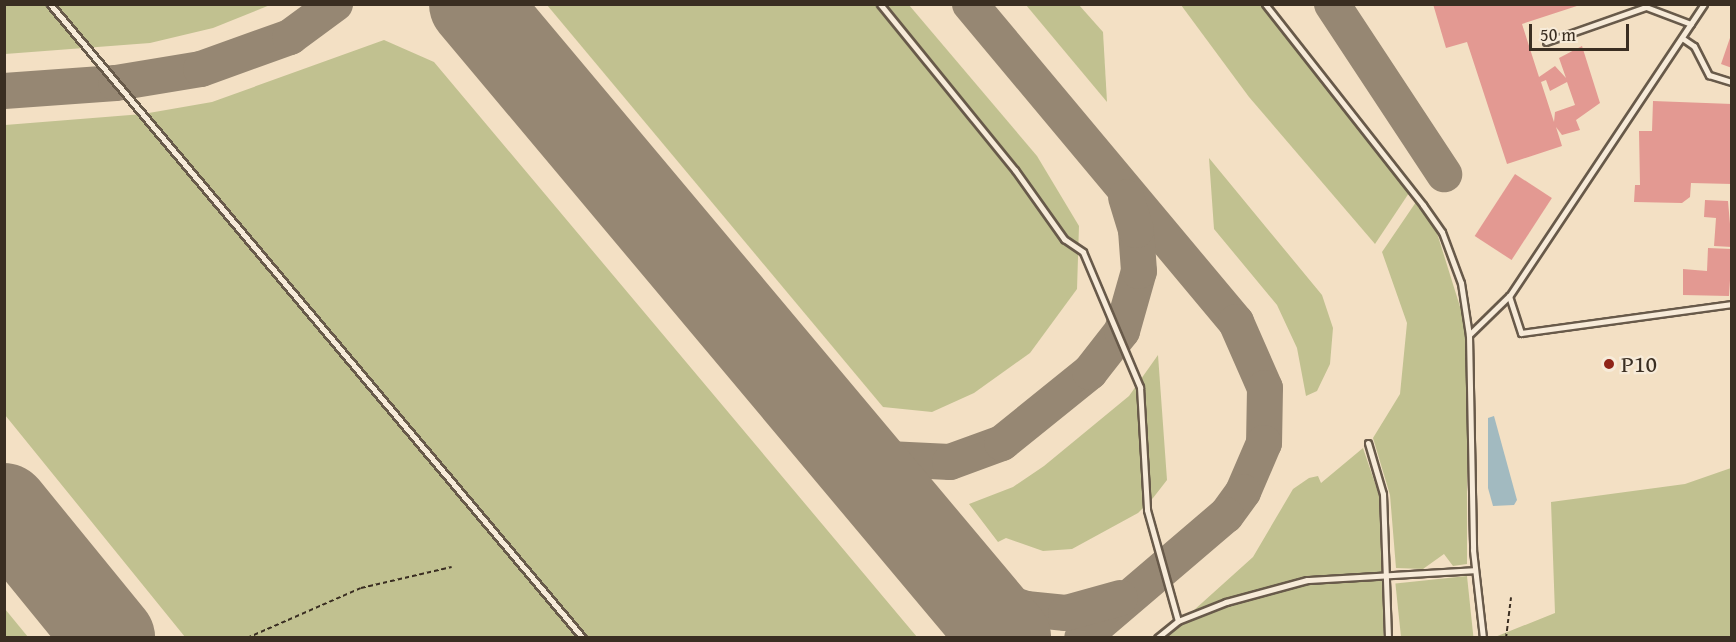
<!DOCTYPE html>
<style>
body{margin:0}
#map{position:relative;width:1736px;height:642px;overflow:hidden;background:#f3e0c4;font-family:"Gentium Book Plus",serif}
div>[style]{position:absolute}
.green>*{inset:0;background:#c1c190;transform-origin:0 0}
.water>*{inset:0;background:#a2bac0}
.taxiway>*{height:36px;margin:-18px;padding:0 18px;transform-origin:18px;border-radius:18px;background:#968773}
.runway>*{height:90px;margin:-45px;padding:0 45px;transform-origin:45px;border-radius:45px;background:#968773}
.building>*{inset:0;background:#e39992;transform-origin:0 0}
.path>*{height:2px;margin-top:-1px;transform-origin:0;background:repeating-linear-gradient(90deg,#3a2e22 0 4.5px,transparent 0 7.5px)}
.roads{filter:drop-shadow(2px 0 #685a4a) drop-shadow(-2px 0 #685a4a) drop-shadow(0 2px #685a4a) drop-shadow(0 -2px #685a4a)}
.service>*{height:5px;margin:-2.5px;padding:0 2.5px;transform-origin:2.5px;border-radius:2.5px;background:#f7ebd9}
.dots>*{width:16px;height:16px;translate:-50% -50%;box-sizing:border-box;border:3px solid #f7ebd9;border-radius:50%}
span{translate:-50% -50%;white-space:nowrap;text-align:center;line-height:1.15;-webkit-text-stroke:4.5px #f7ebd9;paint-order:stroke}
.poi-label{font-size:24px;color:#3a2e22}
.left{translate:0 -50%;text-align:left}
.frame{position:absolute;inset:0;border:6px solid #3a2e22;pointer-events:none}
.scale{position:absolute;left:1529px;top:24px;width:100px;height:27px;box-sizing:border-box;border:3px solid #3a2e22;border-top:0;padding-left:8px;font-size:18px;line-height:21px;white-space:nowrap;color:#3a2e22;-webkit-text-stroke:4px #f7ebd9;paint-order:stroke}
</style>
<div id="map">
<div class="green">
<div style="clip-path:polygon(5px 5px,270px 5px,213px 28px,150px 43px,5px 54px)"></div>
<div style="clip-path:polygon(547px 5px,909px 5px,1037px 156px,1079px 226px,1077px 289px,1030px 353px,974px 393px,932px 412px,883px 407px)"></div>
<div style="clip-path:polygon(1026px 5px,1079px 5px,1103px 32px,1107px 102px)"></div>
<div style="clip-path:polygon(1181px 5px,1260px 5px,1409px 193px,1375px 244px,1249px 97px)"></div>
<div style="clip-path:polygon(384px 40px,434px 62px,917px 637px,185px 637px,5px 415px,5px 125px,143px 114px,212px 102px)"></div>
<div style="clip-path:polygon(1209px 158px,1322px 295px,1333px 328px,1330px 364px,1317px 391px,1306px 396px,1297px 348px,1277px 305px,1214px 229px)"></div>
<div style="clip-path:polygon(1416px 202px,1437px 233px,1467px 329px,1467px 564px,1453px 566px,1444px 554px,1423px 569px,1396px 568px,1390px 495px,1373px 438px,1400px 394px,1407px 323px,1382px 252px)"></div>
<div style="clip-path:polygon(1158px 355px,1167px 480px,1153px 498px,1138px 513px,1072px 549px,1043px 551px,1006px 538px,998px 542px,969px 504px,1013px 487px,1044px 466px,1129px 396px)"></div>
<div style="clip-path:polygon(1363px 448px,1379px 495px,1384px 637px,1163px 638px,1253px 557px,1293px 489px,1309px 478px,1318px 476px,1321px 483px)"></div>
<div style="clip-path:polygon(1731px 468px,1731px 637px,1495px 637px,1555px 613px,1551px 502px,1685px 484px)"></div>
<div style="left:1467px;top:576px;width:61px;height:72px;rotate:84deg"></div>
<div style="clip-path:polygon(4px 609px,5px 609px,28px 637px,5px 637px)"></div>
</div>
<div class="water">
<div style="clip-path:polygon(1494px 416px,1517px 500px,1514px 505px,1493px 506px,1488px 488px,1488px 418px)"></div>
</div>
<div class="taxiway">
<div style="left:970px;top:4px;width:415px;rotate:50.1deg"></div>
<div style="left:1236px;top:322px;width:72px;rotate:66.3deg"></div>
<div style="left:1265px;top:388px;width:55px;rotate:91deg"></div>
<div style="left:1264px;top:443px;width:53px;rotate:113.2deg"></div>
<div style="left:1243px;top:492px;width:29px;rotate:126deg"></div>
<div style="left:1226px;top:515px;width:189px;rotate:139.5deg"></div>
<div style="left:1332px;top:4px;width:204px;rotate:56.6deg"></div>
<div style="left:4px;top:91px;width:112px;rotate:-4.1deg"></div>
<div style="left:116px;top:83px;width:86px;rotate:-9.4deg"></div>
<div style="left:201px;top:69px;width:95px;rotate:-19.8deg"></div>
<div style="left:290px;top:37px;width:56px;rotate:-36.3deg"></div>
<div style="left:804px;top:401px;width:59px;rotate:42.3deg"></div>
<div style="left:848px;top:441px;width:44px;rotate:24.2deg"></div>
<div style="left:888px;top:459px;width:62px;rotate:2.8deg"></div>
<div style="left:950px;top:462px;width:55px;rotate:-20.1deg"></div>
<div style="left:1002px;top:443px;width:113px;rotate:-38.9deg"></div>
<div style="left:1090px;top:372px;width:52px;rotate:-52deg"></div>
<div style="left:1122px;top:331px;width:62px;rotate:-74.2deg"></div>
<div style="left:1139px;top:271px;width:41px;rotate:-94.2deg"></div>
<div style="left:1136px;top:230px;width:34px;rotate:-107deg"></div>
<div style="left:934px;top:557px;width:65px;rotate:36.9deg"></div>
<div style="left:986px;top:596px;width:42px;rotate:18deg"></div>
<div style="left:1026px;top:609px;width:40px;rotate:5.7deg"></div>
<div style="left:1066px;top:613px;width:56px;rotate:-15.5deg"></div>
<div style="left:952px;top:577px;width:68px;rotate:63.1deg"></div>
</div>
<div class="runway">
<div style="left:474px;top:4px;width:828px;rotate:50deg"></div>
<div style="left:4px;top:508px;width:168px;rotate:50.8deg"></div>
</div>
<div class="building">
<div style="clip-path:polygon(evenodd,1433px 4px,1583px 4px,1522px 24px,1539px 77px,1555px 66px,1566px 78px,1559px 58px,1582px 46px,1600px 103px,1576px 120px,1580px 130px,1562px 135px,1556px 127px,1562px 146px,1507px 164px,1467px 42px,1446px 48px,1433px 4px,1546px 80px,1550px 91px,1567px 82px,1575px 105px,1555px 112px,1554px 122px,1541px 82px,1546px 80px)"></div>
<div style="clip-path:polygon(1731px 35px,1732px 35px,1732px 68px,1721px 64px)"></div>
<div style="clip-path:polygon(1653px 101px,1732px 104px,1732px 184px,1691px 183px,1690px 197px,1682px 203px,1634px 202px,1635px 185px,1640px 185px,1639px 131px,1652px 131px)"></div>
<div style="left:1515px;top:174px;width:44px;height:74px;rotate:33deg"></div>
<div style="clip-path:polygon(1705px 200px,1728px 201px,1732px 247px,1714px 246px,1716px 218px,1704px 217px)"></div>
<div style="clip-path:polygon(1708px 248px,1732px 249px,1729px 296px,1683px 295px,1683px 269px,1707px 271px)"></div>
</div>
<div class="path">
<div style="left:247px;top:638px;width:124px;rotate:-23.7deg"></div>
<div style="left:361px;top:588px;width:93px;rotate:-13deg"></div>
<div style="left:1506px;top:638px;width:41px;rotate:-83deg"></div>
</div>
<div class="roads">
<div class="service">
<div style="left:50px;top:4px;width:828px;rotate:49.95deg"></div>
<div style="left:880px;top:4px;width:214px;rotate:50.9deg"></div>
<div style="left:1015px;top:170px;width:85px;rotate:54.6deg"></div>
<div style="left:1064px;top:239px;width:23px;rotate:34deg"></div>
<div style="left:1083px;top:252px;width:147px;rotate:67.1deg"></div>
<div style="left:1140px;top:387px;width:123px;rotate:86.7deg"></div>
<div style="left:1147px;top:510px;width:115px;rotate:74.4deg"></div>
<div style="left:1265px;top:4px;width:256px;rotate:51.8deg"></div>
<div style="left:1423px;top:205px;width:33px;rotate:55deg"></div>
<div style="left:1442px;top:232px;width:54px;rotate:69.6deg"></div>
<div style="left:1461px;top:283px;width:53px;rotate:81.3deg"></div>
<div style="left:1469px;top:335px;width:215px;rotate:88.9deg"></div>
<div style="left:1473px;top:550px;width:89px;rotate:83.5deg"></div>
<div style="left:1704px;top:4px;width:351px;rotate:123.7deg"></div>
<div style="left:1509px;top:296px;width:39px;rotate:72deg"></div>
<div style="left:1521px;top:333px;width:213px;rotate:-7.8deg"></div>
<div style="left:1682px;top:38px;width:14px;rotate:34deg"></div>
<div style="left:1694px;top:46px;width:33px;rotate:63deg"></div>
<div style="left:1709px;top:75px;width:24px;rotate:17deg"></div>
<div style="left:1546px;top:42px;width:106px;rotate:-19.3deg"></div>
<div style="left:1646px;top:7px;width:48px;rotate:20.7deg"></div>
<div style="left:1469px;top:335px;width:56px;rotate:-44.3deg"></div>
<div style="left:1368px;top:443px;width:53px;rotate:73.6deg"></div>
<div style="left:1383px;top:494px;width:144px;rotate:88deg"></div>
<div style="left:1157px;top:638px;width:27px;rotate:-39deg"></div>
<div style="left:1178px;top:621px;width:52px;rotate:-21.6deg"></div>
<div style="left:1226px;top:602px;width:84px;rotate:-15.2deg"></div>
<div style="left:1307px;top:580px;width:168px;rotate:-3.4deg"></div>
</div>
</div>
<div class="dots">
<div style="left:1609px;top:364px;background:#8f2418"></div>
</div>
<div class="poi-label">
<span class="left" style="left:1621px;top:364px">P10</span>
</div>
<div class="frame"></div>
<div class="scale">50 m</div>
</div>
